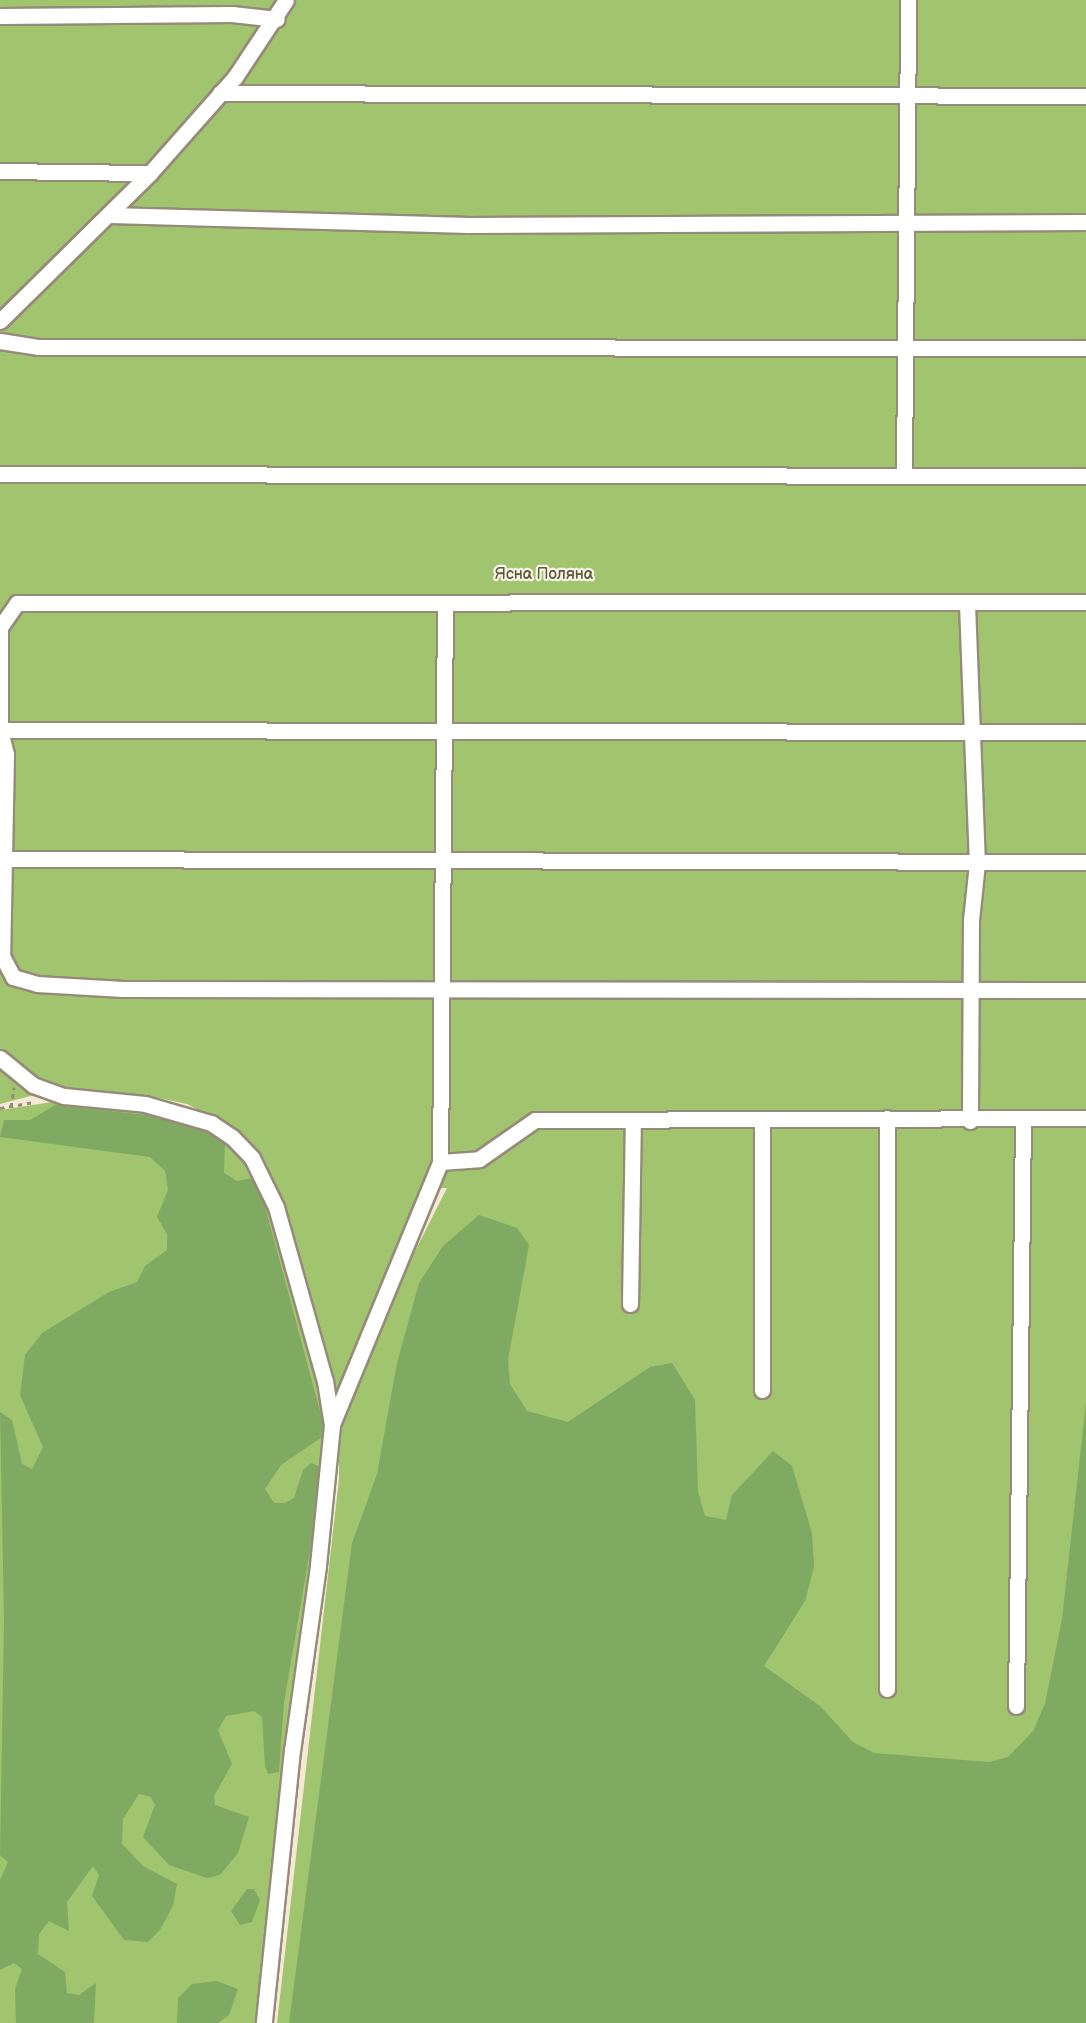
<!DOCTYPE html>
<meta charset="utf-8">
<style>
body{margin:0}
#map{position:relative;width:1086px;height:2023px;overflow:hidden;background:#f3e9d4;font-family:"Balsamiq Sans",sans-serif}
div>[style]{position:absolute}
.green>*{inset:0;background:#a1c46e}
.forest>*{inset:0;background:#80aa61}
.path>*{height:3px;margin-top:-1.5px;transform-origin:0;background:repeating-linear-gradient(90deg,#978a79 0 4.5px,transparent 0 9px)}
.roads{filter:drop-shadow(2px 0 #978a79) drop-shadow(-2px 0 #978a79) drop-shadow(0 2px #978a79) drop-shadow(0 -2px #978a79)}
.minor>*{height:15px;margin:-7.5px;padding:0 7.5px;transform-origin:7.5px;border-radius:7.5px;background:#fff}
span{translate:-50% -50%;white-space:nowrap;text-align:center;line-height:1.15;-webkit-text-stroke:4.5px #f7f3e8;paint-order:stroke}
.park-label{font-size:16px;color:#5a5836}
</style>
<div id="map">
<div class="green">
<div style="clip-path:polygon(0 0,1086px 0,1086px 2023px,277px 2023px,339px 1479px,339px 1429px,368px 1344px,447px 1188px,424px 1188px,336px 1393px,269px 1177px,258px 1153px,237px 1131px,187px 1104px,145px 1095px,61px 1088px,0 1104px)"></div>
<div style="clip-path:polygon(65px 1100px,142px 1111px,206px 1127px,247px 1161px,268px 1207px,320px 1390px,326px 1425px,325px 1479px,285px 1749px,258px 2023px,0 2023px,0 1110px)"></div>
</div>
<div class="forest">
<div style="clip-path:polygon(55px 1105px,174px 1118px,225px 1140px,224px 1173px,237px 1181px,253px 1178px,262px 1195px,324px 1426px,322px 1437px,281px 1465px,265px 1489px,274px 1503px,285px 1503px,294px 1498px,303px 1470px,311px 1463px,324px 1468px,284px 1703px,279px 1772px,268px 1774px,265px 1766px,262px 1717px,254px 1711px,226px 1716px,218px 1730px,232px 1764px,214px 1796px,215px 1805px,249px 1817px,238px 1853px,220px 1875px,207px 1878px,169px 1865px,143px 1837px,155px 1805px,151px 1797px,139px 1794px,123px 1819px,122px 1844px,143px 1866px,177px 1884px,173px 1906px,160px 1930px,148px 1942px,124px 1940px,92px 1896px,99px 1875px,93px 1866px,67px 1902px,69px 1931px,49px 1921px,39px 1934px,38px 1954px,65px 1972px,67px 1993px,79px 1995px,96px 1983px,94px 2023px,16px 2023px,15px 1989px,22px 1969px,14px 1963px,0 1970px,0 1880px,8px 1862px,0 1855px,4px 1620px,0 1412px,12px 1420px,22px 1464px,32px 1469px,43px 1447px,20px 1395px,25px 1355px,42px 1333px,109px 1292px,137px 1282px,145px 1266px,167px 1250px,167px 1234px,157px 1217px,168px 1190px,165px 1171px,150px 1157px,0 1137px,4px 1120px,30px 1120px)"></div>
<div style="clip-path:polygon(479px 1215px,517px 1228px,529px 1245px,508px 1360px,510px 1384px,527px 1411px,568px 1422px,650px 1367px,672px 1363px,695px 1400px,698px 1491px,705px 1516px,726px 1520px,732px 1495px,773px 1451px,792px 1466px,812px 1533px,814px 1567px,805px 1601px,764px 1666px,820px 1706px,853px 1742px,874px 1753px,989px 1762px,1008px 1757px,1033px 1731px,1045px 1704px,1062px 1619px,1086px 1402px,1086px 2023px,289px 2023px,352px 1543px,377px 1474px,397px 1363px,419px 1283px,443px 1246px)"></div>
<div style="clip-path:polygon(247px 1889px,254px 1889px,260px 1900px,252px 1922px,240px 1925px,231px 1911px)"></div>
<div style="clip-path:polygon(217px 1981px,238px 1989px,229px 2015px,218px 2023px,177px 2023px,178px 1998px,192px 1984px)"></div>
</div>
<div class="path">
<div style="left:11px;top:1107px;width:20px;rotate:-81deg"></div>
<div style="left:0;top:1108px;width:35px;rotate:-10deg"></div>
</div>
<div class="roads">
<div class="minor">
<div style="left:0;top:16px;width:232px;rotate:-0.5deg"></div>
<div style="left:232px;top:14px;width:45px;rotate:6.3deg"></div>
<div style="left:220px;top:93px;width:866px;rotate:0.2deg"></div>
<div style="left:0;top:171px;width:150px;rotate:0.8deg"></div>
<div style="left:110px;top:215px;width:359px;rotate:1.6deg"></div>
<div style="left:469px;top:225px;width:617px;rotate:-0.28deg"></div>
<div style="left:0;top:321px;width:211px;rotate:-44.6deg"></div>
<div style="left:150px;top:173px;width:128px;rotate:-48.5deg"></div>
<div style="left:235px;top:77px;width:92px;rotate:-56.5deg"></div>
<div style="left:0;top:341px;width:38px;rotate:9deg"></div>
<div style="left:38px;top:347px;width:1048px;rotate:0.05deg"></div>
<div style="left:0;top:474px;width:1086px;rotate:0.11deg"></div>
<div style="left:904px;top:476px;width:476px;rotate:-89.5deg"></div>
<div style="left:1086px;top:602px;width:1069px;rotate:179.95deg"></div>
<div style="left:17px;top:603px;width:29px;rotate:125deg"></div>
<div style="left:0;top:627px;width:103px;rotate:90deg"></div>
<div style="left:0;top:730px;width:25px;rotate:76deg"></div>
<div style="left:6px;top:754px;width:202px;rotate:91.1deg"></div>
<div style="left:2px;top:956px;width:24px;rotate:62deg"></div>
<div style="left:13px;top:977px;width:25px;rotate:16deg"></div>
<div style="left:37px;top:984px;width:86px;rotate:3.3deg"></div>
<div style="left:123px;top:989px;width:963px;rotate:0.06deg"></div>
<div style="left:445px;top:603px;width:559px;rotate:90.51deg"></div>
<div style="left:440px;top:1162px;width:39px;rotate:-4deg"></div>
<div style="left:479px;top:1159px;width:68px;rotate:-34.9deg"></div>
<div style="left:535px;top:1120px;width:551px;rotate:-0.21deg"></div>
<div style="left:967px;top:604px;width:259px;rotate:87.8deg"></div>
<div style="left:977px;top:863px;width:57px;rotate:96deg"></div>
<div style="left:971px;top:920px;width:201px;rotate:90.3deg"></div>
<div style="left:0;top:730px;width:1086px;rotate:0.11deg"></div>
<div style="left:0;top:859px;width:1086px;rotate:0.16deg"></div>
<div style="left:0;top:1058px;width:43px;rotate:39.3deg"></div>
<div style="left:33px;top:1085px;width:33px;rotate:20deg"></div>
<div style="left:64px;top:1096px;width:81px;rotate:5.6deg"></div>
<div style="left:145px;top:1104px;width:69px;rotate:16.1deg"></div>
<div style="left:211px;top:1123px;width:25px;rotate:34deg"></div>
<div style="left:232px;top:1137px;width:29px;rotate:46deg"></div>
<div style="left:252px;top:1158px;width:55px;rotate:63.9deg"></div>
<div style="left:276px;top:1207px;width:181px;rotate:74.3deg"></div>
<div style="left:325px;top:1381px;width:45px;rotate:81deg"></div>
<div style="left:332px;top:1425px;width:142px;rotate:95.7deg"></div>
<div style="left:318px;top:1566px;width:186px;rotate:98deg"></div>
<div style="left:292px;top:1750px;width:274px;rotate:95.9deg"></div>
<div style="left:630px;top:1304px;width:184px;rotate:-89.1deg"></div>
<div style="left:762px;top:1390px;width:270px;rotate:-90deg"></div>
<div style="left:333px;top:1422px;width:281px;rotate:-67.6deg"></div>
<div style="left:887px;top:1689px;width:571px;rotate:-90deg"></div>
<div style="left:1016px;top:1706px;width:588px;rotate:-89.32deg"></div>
</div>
</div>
<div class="park-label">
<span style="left:544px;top:575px">Ясна Поляна</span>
</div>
</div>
